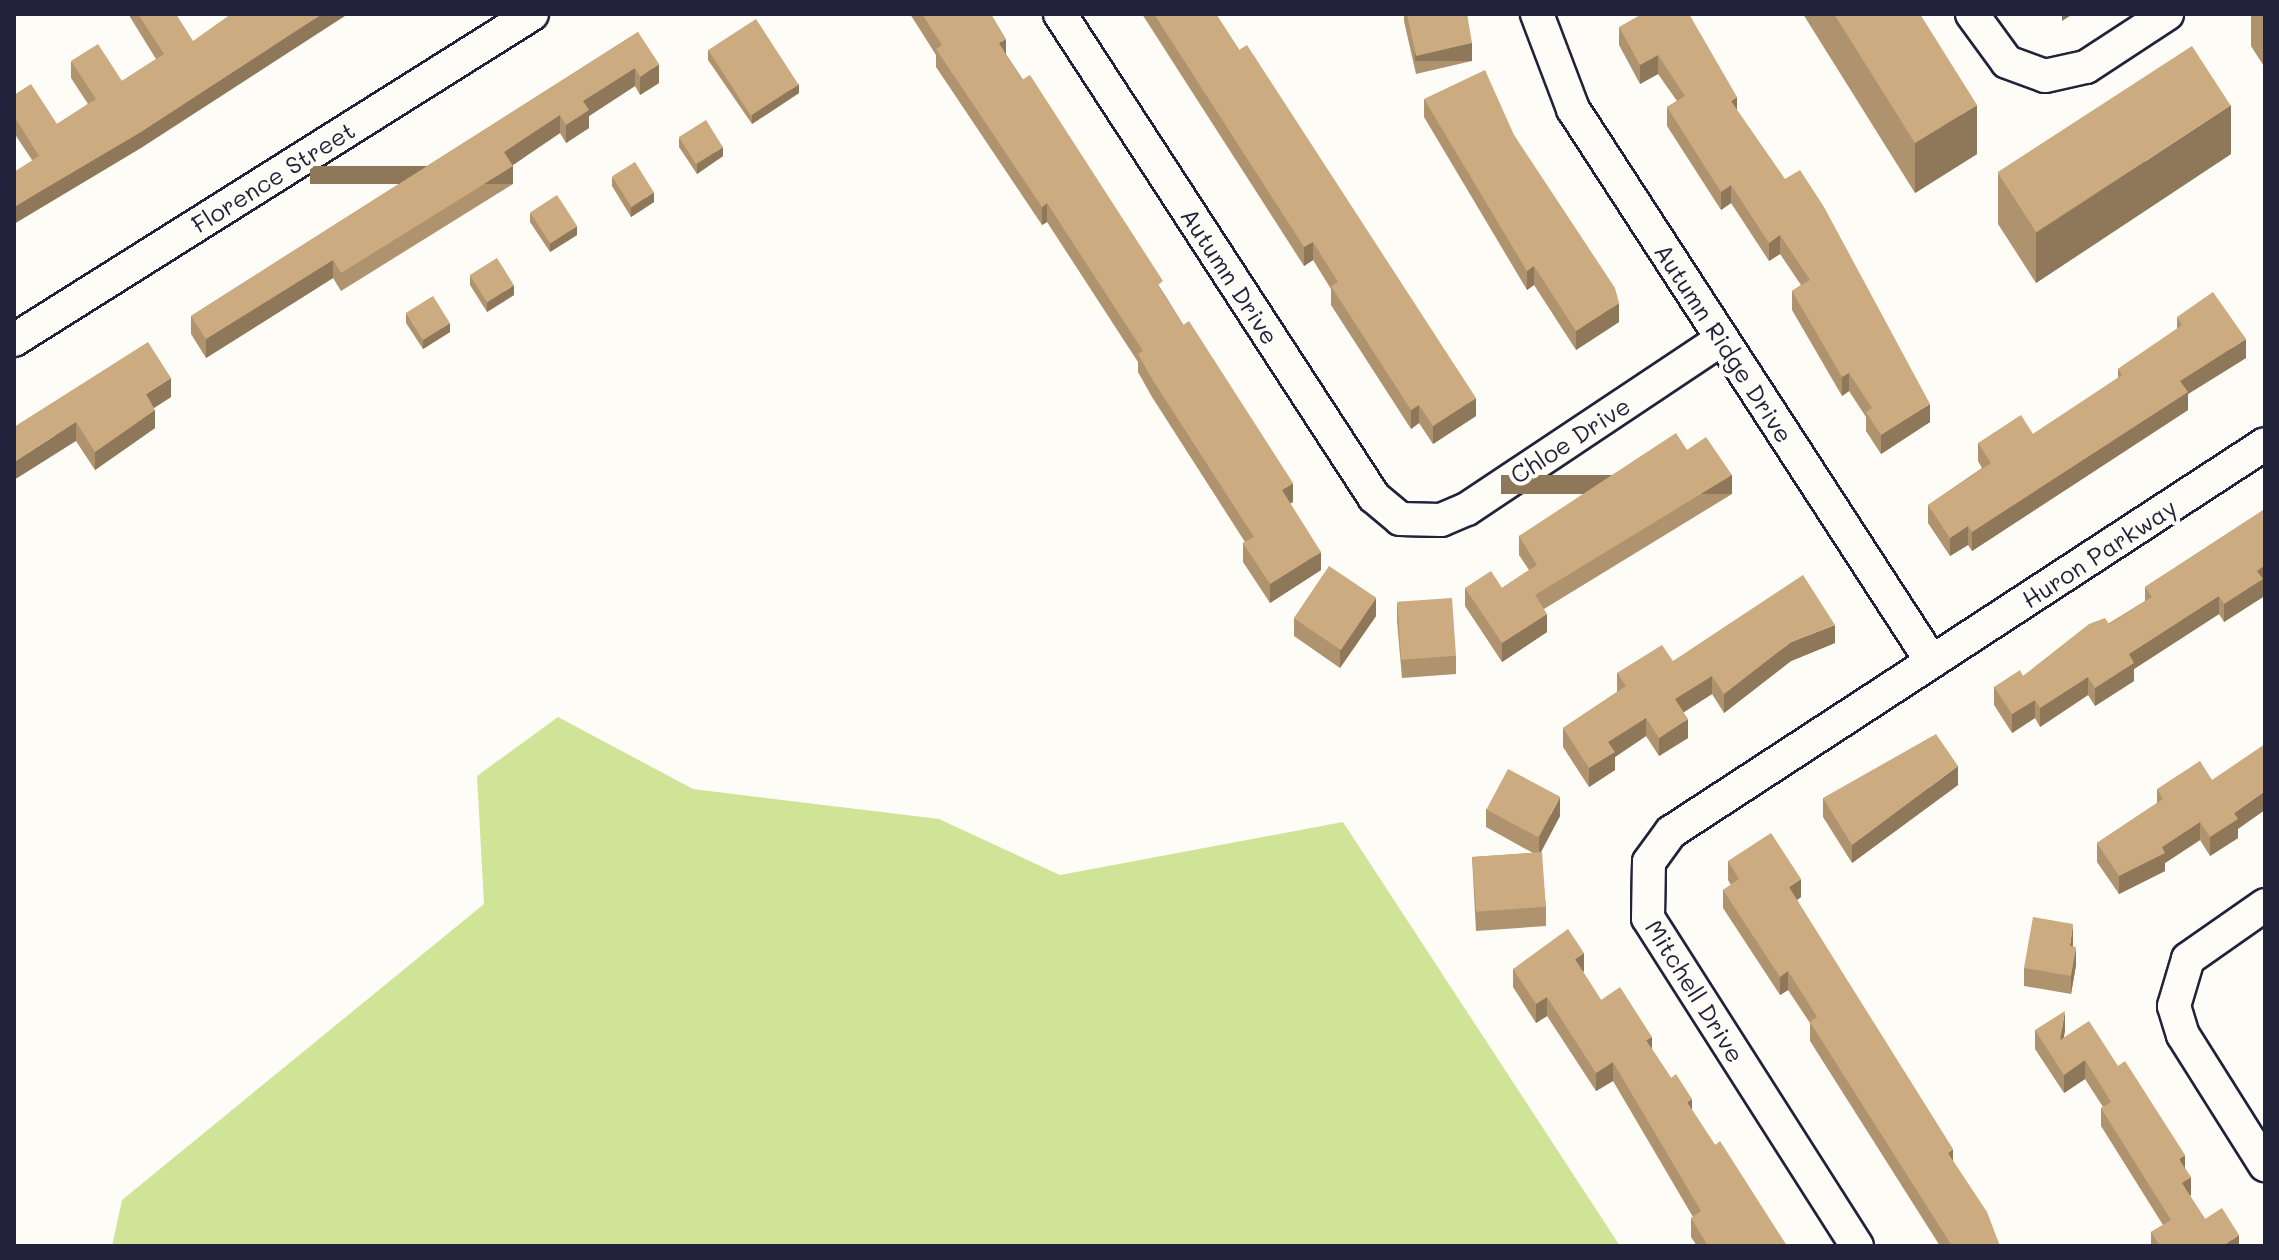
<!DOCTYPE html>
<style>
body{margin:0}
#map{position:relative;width:2279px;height:1260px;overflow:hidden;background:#fdfcf7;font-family:Mali,sans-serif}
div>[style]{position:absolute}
.green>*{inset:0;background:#d0e498}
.roads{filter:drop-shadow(2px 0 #22223b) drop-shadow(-2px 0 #22223b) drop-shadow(0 2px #22223b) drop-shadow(0 -2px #22223b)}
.minor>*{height:32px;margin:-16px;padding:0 16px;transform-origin:16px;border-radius:16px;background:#fdfcf7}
.wall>*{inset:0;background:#af936e}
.shaded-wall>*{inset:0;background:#8f785a;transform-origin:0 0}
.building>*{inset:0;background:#ccab80;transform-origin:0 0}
span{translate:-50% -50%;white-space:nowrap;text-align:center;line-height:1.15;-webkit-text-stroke:8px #fdfcf7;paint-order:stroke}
.street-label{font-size:24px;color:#22223b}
.frame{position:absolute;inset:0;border:16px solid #22223b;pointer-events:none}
</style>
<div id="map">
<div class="green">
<div style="clip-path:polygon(558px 717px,693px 789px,939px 819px,1060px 875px,1343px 822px,1620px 1246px,112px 1246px,122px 1200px,484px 904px,477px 776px)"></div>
</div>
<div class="roads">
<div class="minor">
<div style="left:1060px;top:14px;width:576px;rotate:56.97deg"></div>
<div style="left:1374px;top:497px;width:34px;rotate:40deg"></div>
<div style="left:1400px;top:519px;width:41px;rotate:1.4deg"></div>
<div style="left:1441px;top:520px;width:28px;rotate:-23deg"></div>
<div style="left:1467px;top:509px;width:304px;rotate:-33.7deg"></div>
<div style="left:1537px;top:14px;width:102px;rotate:69.2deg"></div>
<div style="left:1573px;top:109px;width:659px;rotate:57.01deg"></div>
<div style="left:1972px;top:14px;width:59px;rotate:53.9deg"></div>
<div style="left:2007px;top:62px;width:40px;rotate:20.2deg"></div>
<div style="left:2045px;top:76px;width:42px;rotate:-12.4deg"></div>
<div style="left:2086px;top:67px;width:97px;rotate:-33.2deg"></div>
<div style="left:14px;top:340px;width:612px;rotate:-32.18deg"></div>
<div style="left:2265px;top:905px;width:94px;rotate:145deg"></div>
<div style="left:2188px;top:959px;width:49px;rotate:106.6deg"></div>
<div style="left:2174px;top:1006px;width:30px;rotate:73deg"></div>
<div style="left:2183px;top:1035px;width:154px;rotate:57.8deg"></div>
<div style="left:1857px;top:1246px;width:389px;rotate:-122.5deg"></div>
<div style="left:1648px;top:918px;width:56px;rotate:-89deg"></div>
<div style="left:1649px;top:862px;width:37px;rotate:-54deg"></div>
<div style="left:1671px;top:832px;width:709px;rotate:-33.15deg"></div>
</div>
</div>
<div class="wall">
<div style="clip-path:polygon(130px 14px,176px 14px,141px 148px,32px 160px,14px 133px,14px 95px,57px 124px,88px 104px,71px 78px,71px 61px,122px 81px,156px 59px,130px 17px)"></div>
<div style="clip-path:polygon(910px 14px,991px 14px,1006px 54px,1163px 292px,1293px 502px,1290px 503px,1321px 570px,1270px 603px,1243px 562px,1243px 543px,1245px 542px,1152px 397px,1138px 372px,1138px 362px,1047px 222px,1042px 225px,936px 67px,936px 55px)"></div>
<div style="clip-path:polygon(1142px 14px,1216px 14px,1476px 416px,1433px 444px,1419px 423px,1411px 429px,1331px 305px,1331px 289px,1313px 260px,1304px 266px)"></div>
<div style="clip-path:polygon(1404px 14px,1467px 14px,1472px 61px,1416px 74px,1404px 21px)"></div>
<div style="clip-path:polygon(1803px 14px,1920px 14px,1977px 154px,1915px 193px)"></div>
<div style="clip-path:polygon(2251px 14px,2265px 14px,2265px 68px,2251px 46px)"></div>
<div style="clip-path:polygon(1619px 27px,1737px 111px,1930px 422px,1881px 454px,1866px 431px,1866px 417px,1849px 391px,1842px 396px,1792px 310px,1792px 291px,1801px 285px,1780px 254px,1769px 261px,1731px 203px,1721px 210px,1667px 126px,1667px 107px,1677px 101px,1658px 74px,1640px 84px,1619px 45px)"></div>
<div style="clip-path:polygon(638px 32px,659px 83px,640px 95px,635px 86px,589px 116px,589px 128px,566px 143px,560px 133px,513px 165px,513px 184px,341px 291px,333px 278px,206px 358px,191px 334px,191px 316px)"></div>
<div style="clip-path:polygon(708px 50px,799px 93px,752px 124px,708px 60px)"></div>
<div style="clip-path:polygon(1424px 99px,1514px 135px,1619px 322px,1576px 350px,1534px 285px,1527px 290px,1424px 117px)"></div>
<div style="clip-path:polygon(679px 138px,723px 156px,697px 174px,679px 147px)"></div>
<div style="clip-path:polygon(2231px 154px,2036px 283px,1998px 224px,1998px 174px)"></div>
<div style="clip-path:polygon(612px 177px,654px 202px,631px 217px,612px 186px)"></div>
<div style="clip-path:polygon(530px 213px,577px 235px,550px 252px,530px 222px)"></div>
<div style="clip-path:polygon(470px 276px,514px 295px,487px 312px,470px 285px)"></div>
<div style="clip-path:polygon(406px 313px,450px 332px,423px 349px,406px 323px)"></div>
<div style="clip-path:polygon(2177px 317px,2246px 358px,2188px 394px,2188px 410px,1972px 551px,1968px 545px,1950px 556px,1928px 523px,1928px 505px,1982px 468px,1978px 461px,1978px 443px,2033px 434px,2118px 378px,2118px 369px,2177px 329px)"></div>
<div style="clip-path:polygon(171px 397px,154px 408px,155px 428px,95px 470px,76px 441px,14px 427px)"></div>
<div style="clip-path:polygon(1687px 450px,1732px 494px,1544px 609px,1547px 632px,1502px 662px,1465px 606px,1465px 588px,1502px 588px,1529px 570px,1519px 555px,1519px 536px)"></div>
<div style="clip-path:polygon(2265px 509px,2265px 584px,2263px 585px,2263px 597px,2224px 622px,2219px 614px,2134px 669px,2134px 681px,2095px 706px,2088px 695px,2040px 727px,2035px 718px,2012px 733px,1994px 705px,1994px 687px,2023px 676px,2145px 601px,2145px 587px)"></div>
<div style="clip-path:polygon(1397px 603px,1456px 656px,1456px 674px,1402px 678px,1397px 621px)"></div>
<div style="clip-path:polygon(1376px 616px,1340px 668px,1294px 636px,1294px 618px)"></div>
<div style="clip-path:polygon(1835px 643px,1791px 661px,1724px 713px,1712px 694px,1683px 712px,1688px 738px,1659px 756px,1646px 736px,1615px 757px,1615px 770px,1589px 787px,1563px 747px,1563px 728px,1617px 692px,1617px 673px,1673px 661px)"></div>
<div style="clip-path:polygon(1958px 785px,1852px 863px,1823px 817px,1823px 798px)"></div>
<div style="clip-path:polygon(2157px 789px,2238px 829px,2238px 838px,2210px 856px,2200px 840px,2165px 863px,2165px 871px,2119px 894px,2097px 862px,2097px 843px,2157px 803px)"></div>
<div style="clip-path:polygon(1486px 809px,1560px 816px,1540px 852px,1546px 907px,1546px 926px,1476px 931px,1472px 857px,1533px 853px,1486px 827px)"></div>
<div style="clip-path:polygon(1728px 861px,1801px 897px,1797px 900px,1953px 1161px,2000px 1246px,1940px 1246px,1810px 1041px,1810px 1023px,1788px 990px,1780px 995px,1723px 908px,1723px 890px,1731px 885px,1728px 880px)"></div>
<div style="clip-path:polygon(2073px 942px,2073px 946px,2076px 965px,2071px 994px,2024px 986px,2024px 968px)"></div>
<div style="clip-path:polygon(1513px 969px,1584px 971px,1583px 972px,1601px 1000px,1652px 1049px,1715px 1145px,1787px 1246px,1697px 1246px,1691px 1237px,1691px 1218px,1693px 1217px,1613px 1081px,1596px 1091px,1547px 1016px,1536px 1023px,1513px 987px)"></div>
<div style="clip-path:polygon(2035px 1030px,2065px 1030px,2064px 1037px,2185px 1168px,2191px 1195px,2190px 1196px,2205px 1219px,2239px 1246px,2151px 1246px,2151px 1232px,2163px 1225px,2101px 1126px,2101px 1108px,2103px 1107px,2085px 1079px,2064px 1093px,2035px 1049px)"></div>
</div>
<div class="shaded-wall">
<div style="clip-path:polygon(322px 14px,348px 14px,141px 148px,14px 224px,14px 207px)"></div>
<div style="clip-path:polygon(2062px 14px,2073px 14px,2062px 21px)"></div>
<div style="clip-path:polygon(1006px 39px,1006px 58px,999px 43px)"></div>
<div style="left:1472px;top:43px;width:18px;height:57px;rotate:90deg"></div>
<div style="clip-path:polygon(1658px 55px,1658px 74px,1640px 84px,1640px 65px)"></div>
<div style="clip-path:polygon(659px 64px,659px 83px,640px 95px,640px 77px)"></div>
<div style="clip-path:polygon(635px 68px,635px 86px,589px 116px,589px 128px,566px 143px,566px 125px,583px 101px)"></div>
<div style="clip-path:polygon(799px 84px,799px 93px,752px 124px,752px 115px)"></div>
<div style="clip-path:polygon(1737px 97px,1737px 115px,1731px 101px)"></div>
<div style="clip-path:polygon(1977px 105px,1977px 154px,1915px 193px,1915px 143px)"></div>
<div style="clip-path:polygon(2231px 105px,2231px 154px,2036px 283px,2036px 233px)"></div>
<div style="clip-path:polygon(560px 115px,560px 133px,504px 171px,504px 152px)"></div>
<div style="clip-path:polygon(723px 147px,723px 156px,697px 174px,697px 164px)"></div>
<div style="left:513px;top:166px;width:18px;height:203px;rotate:90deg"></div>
<div style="clip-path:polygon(1731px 185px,1731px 203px,1721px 210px,1721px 192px)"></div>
<div style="clip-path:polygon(654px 192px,654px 202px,631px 217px,631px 208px)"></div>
<div style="clip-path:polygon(1047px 203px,1047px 222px,1042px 225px,1042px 207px)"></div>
<div style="clip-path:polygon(577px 226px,577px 235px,550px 252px,550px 243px)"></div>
<div style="clip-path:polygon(1780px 235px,1780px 254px,1769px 261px,1769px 243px)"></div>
<div style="clip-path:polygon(1313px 242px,1313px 260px,1304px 266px,1304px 247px)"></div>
<div style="clip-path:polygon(333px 260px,333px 278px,206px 358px,206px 339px)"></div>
<div style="clip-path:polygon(1534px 266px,1534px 285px,1527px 290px,1527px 271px)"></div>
<div style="clip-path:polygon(514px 285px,514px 295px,487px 312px,487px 303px)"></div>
<div style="clip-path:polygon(1619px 303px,1619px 322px,1576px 350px,1576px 331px)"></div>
<div style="clip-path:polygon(450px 323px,450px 332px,423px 349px,423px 340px)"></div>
<div style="clip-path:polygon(2246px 339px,2246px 358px,2188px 394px,2188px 410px,1972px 551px,1972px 532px,2180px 381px)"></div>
<div style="clip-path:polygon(1849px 373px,1849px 391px,1842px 396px,1842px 377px)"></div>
<div style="clip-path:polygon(171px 378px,171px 397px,146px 413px,146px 394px)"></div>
<div style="clip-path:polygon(1476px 398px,1476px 416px,1433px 444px,1433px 426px)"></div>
<div style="clip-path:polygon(1930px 404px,1930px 422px,1881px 454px,1881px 435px)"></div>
<div style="clip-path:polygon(1419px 405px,1419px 423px,1411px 429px,1411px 410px)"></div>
<div style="clip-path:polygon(155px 410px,155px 428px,95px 470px,95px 452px)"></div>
<div style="clip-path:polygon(76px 422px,76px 441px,14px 480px,14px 462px)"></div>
<div style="left:1732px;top:475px;width:19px;height:231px;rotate:90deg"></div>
<div style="clip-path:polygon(1293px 483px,1293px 502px,1282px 508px,1282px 490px)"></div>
<div style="clip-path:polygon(1968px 526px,1968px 545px,1950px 556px,1950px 538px)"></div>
<div style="clip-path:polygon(1321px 552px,1321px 570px,1270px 603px,1270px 584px)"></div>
<div style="clip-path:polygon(2265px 565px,2265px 584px,2263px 585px,2263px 597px,2224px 622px,2224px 604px,2257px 571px)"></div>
<div style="clip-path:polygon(2219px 596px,2219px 614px,2134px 669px,2134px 681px,2095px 706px,2095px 688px,2129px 654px)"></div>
<div style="clip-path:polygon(1376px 598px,1376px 616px,1340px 668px,1340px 649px)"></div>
<div style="clip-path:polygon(1547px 614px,1547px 632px,1502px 662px,1502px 643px)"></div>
<div style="clip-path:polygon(1835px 625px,1835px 643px,1791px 661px,1724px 713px,1724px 694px,1791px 642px)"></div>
<div style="clip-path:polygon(1712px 676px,1712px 694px,1675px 718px,1675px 699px)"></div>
<div style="clip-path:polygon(2088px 677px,2088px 695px,2040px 727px,2040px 708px)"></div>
<div style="clip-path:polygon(2035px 700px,2035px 718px,2012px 733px,2012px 714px)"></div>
<div style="clip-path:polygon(1646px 718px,1646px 736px,1615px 757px,1615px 770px,1589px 787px,1589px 768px,1608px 742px)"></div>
<div style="clip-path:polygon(1688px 719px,1688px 738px,1659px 756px,1659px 738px)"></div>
<div style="clip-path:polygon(1958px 766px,1958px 785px,1852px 863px,1852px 845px)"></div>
<div style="clip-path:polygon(2265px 791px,2265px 810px,2238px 829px,2238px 838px,2210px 856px,2210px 837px,2234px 813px)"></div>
<div style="clip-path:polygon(1560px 797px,1560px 816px,1539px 856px,1539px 837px)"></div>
<div style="clip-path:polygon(2200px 822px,2200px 840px,2165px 863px,2165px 871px,2119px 894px,2119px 876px)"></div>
<div style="clip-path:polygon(1801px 879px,1801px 897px,1789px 906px,1789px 887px)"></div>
<div style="clip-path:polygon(2073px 924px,2073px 942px,2070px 964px,2070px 946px)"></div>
<div style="clip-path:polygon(2076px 947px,2076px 965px,2071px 994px,2071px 976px)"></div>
<div style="clip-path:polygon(1584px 953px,1584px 971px,1575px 977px,1575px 959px)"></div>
<div style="clip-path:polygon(1788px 971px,1788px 990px,1780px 995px,1780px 977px)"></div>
<div style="clip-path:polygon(1547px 997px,1547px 1016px,1536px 1023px,1536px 1004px)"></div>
<div style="clip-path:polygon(2065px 1011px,2065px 1030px,2060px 1058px,2060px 1040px)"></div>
<div style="clip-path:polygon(1652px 1037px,1652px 1055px,1646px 1040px)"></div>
<div style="clip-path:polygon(2085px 1060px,2085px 1079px,2064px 1093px,2064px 1075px)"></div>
<div style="clip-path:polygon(1613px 1062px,1613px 1081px,1596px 1091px,1596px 1073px)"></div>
<div style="clip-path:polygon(1692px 1099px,1692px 1117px,1687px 1102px)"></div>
<div style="clip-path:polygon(1953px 1149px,1953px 1167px,1948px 1153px)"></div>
<div style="clip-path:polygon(2185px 1155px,2185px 1174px,2179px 1159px)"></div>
<div style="clip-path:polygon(2191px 1177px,2191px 1195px,2182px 1201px,2182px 1183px)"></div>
<div style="clip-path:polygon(2239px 1235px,2239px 1246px,2223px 1246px)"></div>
</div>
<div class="building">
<div style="clip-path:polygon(138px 14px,176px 14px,193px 41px,231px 14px,322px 14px,141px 132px,14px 207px,14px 172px,39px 156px,14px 116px,14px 95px,31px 84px,57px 124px,96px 99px,71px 61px,98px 44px,122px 81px,164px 54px)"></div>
<div style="clip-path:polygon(922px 14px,991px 14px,1006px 39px,999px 43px,1022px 80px,1030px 75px,1163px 281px,1158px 285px,1183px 325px,1189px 321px,1293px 483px,1282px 490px,1321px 552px,1270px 584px,1243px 543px,1254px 537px,1152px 379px,1138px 354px,1143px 351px,1047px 203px,1042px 207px,936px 49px,942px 45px)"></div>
<div style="clip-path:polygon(1154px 14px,1216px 14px,1239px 50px,1247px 45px,1476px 398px,1433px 426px,1419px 405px,1411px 410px,1331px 286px,1338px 282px,1313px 242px,1304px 247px)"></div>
<div style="clip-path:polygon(1407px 14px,1467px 14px,1472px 43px,1416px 56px)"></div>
<div style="clip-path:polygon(1642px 14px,1689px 14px,1737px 97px,1731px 101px,1785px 179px,1800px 170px,1824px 207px,1930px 404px,1881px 435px,1866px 412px,1872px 408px,1849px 373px,1842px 377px,1792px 291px,1810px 280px,1780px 235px,1769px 243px,1731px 185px,1721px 192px,1667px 107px,1685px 96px,1658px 55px,1640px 65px,1619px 27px)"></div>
<div style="clip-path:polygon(1834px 14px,1920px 14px,1977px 105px,1915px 143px)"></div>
<div style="left:756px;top:19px;width:78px;height:57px;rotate:57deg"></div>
<div style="clip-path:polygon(638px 32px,659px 64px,640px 77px,635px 68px,583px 101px,589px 110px,566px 125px,560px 115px,504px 152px,513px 166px,341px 273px,333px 260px,206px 339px,191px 316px)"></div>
<div style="left:2192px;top:46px;width:71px;height:232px;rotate:57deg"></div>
<div style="clip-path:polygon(1485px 70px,1514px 135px,1615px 288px,1619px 303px,1576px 331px,1534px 266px,1527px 271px,1424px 99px)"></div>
<div style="left:706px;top:120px;width:32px;height:32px;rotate:58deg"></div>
<div style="left:635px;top:162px;width:36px;height:27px;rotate:58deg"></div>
<div style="left:557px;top:195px;width:37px;height:32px;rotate:57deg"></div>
<div style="left:497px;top:258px;width:32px;height:32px;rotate:58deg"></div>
<div style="clip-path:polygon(2213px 292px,2246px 339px,2180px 381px,2188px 392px,1972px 532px,1968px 526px,1950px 538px,1928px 505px,1991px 463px,1978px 443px,2021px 415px,2033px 434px,2122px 375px,2118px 369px,2182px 325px,2177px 317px)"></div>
<div style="left:433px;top:296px;width:32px;height:32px;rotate:58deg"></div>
<div style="clip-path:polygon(148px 342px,171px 378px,146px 394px,155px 410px,95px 452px,76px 422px,14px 462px,14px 427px)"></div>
<div style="clip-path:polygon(1676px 433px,1687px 450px,1706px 437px,1732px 475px,1535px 595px,1547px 614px,1502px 643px,1465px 588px,1491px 571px,1502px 588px,1537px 565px,1519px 536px)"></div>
<div style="clip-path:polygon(2265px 509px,2265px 565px,2257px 571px,2263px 579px,2224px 604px,2219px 596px,2129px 654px,2134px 663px,2095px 688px,2088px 677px,2040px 708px,2035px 700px,2012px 714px,1994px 687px,2020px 670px,2023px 676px,2089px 624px,2105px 618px,2109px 624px,2152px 597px,2145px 587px)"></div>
<div style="left:1329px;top:566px;width:57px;height:63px;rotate:34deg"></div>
<div style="clip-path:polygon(1803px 575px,1835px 625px,1791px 642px,1724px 694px,1712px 676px,1675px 699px,1688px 719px,1659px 738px,1646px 718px,1608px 742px,1615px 752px,1589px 768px,1563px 728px,1626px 686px,1617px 673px,1662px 645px,1673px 661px)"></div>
<div style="left:1452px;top:598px;width:58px;height:55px;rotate:86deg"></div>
<div style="clip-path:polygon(1936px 734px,1958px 766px,1852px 845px,1823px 798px)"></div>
<div style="clip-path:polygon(2265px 744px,2265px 791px,2234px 813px,2238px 819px,2210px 837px,2200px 822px,2162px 847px,2165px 853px,2119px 876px,2097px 843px,2163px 799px,2157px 789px,2200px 761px,2212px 780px)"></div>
<div style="left:1508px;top:769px;width:59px;height:46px;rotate:28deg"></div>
<div style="clip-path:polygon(1771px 833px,1801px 879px,1789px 887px,1953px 1149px,1948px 1153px,1987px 1212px,2000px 1246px,1952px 1246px,1810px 1022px,1817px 1017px,1788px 971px,1780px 977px,1723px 890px,1739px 879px,1728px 861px)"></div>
<div style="left:1542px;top:852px;width:55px;height:70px;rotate:86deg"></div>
<div style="clip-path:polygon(2033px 917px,2073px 924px,2070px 946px,2076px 947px,2071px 976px,2024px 968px)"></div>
<div style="clip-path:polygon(1568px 929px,1584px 953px,1575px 959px,1601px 1000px,1620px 987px,1652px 1037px,1646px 1040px,1671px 1078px,1676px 1074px,1692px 1099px,1687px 1102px,1715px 1145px,1720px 1141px,1787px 1246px,1708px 1246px,1691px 1218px,1701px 1211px,1613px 1062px,1596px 1073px,1547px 997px,1536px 1004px,1513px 969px)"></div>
<div style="clip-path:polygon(2065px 1011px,2060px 1040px,2089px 1021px,2118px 1066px,2125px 1061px,2185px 1155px,2179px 1159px,2191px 1177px,2182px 1183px,2205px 1219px,2222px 1208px,2239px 1235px,2223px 1246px,2160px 1246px,2151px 1232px,2171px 1220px,2101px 1108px,2111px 1102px,2085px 1060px,2064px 1075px,2035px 1030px)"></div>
</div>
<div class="street-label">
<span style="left:273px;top:177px;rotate:-32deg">Florence Street</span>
<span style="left:1230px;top:276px;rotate:57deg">Autumn Drive</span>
<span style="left:1724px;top:343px;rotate:57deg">Autumn Ridge Drive</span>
<span style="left:1570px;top:440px;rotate:-33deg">Chloe Drive</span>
<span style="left:2099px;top:553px;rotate:-33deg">Huron Parkway</span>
<span style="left:1695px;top:991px;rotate:58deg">Mitchell Drive</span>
</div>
<div class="frame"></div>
</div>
